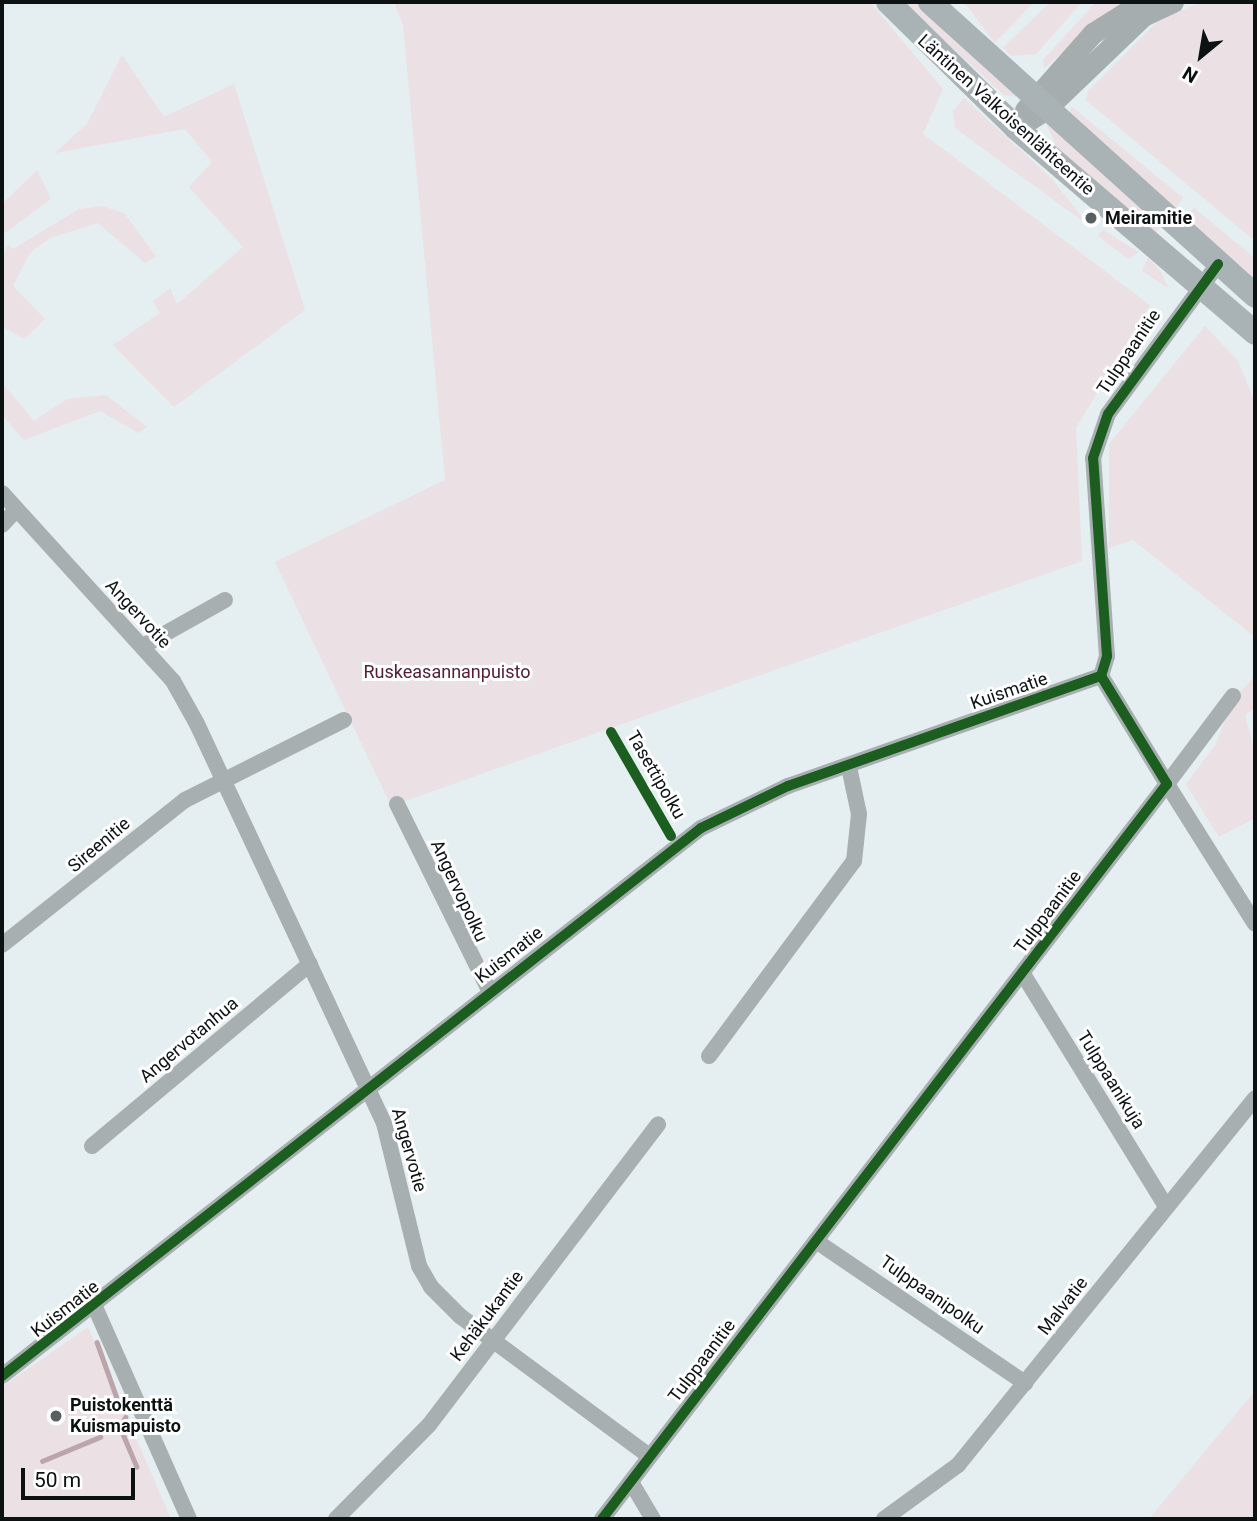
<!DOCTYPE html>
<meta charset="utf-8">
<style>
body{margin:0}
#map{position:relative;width:1257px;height:1521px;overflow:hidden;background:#e5eef0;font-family:Roboto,sans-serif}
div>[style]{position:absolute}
.green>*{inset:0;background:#ebe0e4}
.stream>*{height:4.5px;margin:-2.25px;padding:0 2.25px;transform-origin:2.25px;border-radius:2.25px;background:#bca4ab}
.minor>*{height:16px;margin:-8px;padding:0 8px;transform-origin:8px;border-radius:8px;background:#a8afb0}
.secondary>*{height:21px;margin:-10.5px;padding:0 10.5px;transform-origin:10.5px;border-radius:10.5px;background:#a5adaf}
.primary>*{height:24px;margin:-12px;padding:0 12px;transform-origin:12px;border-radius:12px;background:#a9b2b4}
.cycleway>*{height:10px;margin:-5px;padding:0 5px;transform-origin:5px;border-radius:5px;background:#1b5e20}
.dots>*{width:19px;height:19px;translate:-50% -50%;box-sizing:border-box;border:4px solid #fff;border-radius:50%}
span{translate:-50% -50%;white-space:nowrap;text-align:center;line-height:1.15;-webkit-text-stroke:6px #fff;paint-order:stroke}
.street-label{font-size:18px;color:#0c1212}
.poi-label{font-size:18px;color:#0c1212;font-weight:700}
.left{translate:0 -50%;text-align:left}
.park-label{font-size:18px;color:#552131}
.frame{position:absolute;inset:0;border:4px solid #0c1212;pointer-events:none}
.north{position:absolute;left:1166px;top:21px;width:70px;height:70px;-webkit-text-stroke:5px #fff;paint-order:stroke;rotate:210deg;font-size:19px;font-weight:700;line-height:28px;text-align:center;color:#0c1212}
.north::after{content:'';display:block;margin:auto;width:24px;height:32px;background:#0c1212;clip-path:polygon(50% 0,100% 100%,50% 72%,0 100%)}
.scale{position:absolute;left:21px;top:1468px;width:114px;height:32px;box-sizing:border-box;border:4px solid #0c1212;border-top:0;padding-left:9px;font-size:21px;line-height:24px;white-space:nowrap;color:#0c1212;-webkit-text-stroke:5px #fff;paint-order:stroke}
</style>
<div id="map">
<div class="green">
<div style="clip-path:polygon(394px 2px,870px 2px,943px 89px,923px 134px,1150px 305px,1076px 428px,1082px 561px,391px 806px,275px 562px,445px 480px,403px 25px)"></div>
<div style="clip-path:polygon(902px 2px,922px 2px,1020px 97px,1004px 95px)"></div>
<div style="clip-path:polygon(964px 2px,1034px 2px,995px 43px)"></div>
<div style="clip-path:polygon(1050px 2px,1082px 2px,1036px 54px,1011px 56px,1003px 48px)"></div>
<div style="clip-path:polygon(1096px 2px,1124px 2px,1044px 68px,1043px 60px)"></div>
<div style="clip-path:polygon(1255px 2px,1255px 241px,1086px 100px,1088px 91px,1160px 19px,1197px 4px)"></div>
<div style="clip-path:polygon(122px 55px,164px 117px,234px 84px,305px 310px,174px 407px,113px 345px,160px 313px,153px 301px,170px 288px,177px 304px,243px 247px,189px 187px,212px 162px,185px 129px,55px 153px,87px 124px)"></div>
<div style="clip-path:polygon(964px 98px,1052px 179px,1088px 225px,955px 128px,953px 111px)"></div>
<div style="clip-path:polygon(1071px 106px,1183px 198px,1174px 210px,1070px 113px)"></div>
<div style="clip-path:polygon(1045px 121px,1163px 224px,1152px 236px,1061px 156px)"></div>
<div style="clip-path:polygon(37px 170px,51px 199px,2px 235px,2px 204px)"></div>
<div style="clip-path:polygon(102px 206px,124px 213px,156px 256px,145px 263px,98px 223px,50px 238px,30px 253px,13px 286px,45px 319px,24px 339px,2px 326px,2px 258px,8px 245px,13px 249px,79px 209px)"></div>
<div style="clip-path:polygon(1194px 208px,1255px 258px,1255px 281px,1183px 220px)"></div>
<div style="clip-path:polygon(1103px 230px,1119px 240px,1139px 252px,1129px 259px,1098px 236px)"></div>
<div style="clip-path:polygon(1148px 258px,1160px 270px,1168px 288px,1142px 271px)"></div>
<div style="clip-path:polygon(1205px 326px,1238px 361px,1255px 402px,1255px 637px,1133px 540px,1109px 548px,1109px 444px)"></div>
<div style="clip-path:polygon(2px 383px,34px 421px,67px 399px,106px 395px,147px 427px,138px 433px,100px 411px,24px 440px,2px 415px)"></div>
<div style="clip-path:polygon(1255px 676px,1255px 709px,1245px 715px,1255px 753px,1255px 818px,1219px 837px,1186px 784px,1216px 744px,1234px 698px)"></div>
<div style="clip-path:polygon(88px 1327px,171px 1519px,2px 1519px,2px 1387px)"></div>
<div style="clip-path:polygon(1255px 1391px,1255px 1519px,1149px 1519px)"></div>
</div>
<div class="stream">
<div style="left:97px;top:1342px;width:63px;rotate:70.4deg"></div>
<div style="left:126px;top:1417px;width:12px;rotate:121deg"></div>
<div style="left:120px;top:1427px;width:43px;rotate:67deg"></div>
<div style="left:42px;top:1461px;width:63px;rotate:-22.5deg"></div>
</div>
<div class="minor">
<div style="left:2px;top:493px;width:254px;rotate:47.7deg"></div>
<div style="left:173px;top:681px;width:49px;rotate:60.8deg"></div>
<div style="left:197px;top:724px;width:441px;rotate:64.9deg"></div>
<div style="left:384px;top:1123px;width:147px;rotate:76.2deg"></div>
<div style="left:419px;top:1266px;width:24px;rotate:60deg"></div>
<div style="left:431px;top:1287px;width:41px;rotate:45deg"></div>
<div style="left:460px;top:1316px;width:235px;rotate:36.5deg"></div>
<div style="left:2px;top:525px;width:21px;rotate:-47deg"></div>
<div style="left:143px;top:646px;width:94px;rotate:-29.3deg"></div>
<div style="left:1233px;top:696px;width:110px;rotate:126.9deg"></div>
<div style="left:1167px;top:784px;width:165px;rotate:57.8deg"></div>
<div style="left:397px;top:804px;width:210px;rotate:63.7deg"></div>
<div style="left:2px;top:945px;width:233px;rotate:-38.4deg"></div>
<div style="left:185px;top:800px;width:178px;rotate:-26.7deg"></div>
<div style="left:1023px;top:974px;width:273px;rotate:58.4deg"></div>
<div style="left:709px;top:1056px;width:243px;rotate:-53.4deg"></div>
<div style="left:854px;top:861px;width:47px;rotate:-83.9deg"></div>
<div style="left:859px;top:814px;width:48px;rotate:-102deg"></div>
<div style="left:92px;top:1146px;width:284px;rotate:-39.9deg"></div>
<div style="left:816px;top:1241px;width:253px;rotate:34.2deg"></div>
<div style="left:95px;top:1307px;width:232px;rotate:66.1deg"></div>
<div style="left:2px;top:1376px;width:888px;rotate:-38.1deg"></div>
<div style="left:701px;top:828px;width:97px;rotate:-25.8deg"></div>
<div style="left:788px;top:786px;width:332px;rotate:-19.4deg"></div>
<div style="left:631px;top:1482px;width:43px;rotate:59.3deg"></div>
<div style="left:336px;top:1519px;width:132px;rotate:-45.3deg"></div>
<div style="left:429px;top:1425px;width:378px;rotate:-52.7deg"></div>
<div style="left:602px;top:1519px;width:927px;rotate:-52.45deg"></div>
<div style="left:1167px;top:784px;width:127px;rotate:-121.4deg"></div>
<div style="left:1101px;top:676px;width:21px;rotate:-73deg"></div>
<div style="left:1107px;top:656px;width:198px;rotate:-94deg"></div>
<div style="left:1093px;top:458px;width:46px;rotate:-71.2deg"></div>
<div style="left:1108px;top:414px;width:186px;rotate:-53.7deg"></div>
<div style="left:884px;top:1519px;width:92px;rotate:-36.1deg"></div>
<div style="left:958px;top:1465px;width:472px;rotate:-51deg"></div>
</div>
<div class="secondary">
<div style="left:1025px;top:110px;width:103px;rotate:-48.6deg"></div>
<div style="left:1093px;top:33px;width:58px;rotate:-32.3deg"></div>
<div style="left:1016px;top:128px;width:34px;rotate:-32deg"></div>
<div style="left:1045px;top:110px;width:136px;rotate:-43.8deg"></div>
<div style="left:1143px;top:16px;width:33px;rotate:-25deg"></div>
</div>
<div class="primary">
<div style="left:888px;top:2px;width:180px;rotate:44.5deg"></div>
<div style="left:1016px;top:128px;width:315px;rotate:40.6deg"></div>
<div style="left:930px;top:2px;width:438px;rotate:42.1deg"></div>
</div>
<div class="cycleway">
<div style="left:611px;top:732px;width:120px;rotate:60deg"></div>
<div style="left:2px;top:1376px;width:888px;rotate:-38.1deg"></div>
<div style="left:701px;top:828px;width:97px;rotate:-25.8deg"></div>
<div style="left:788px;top:786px;width:332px;rotate:-19.4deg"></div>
<div style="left:602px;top:1519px;width:927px;rotate:-52.45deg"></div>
<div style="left:1167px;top:784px;width:127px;rotate:-121.4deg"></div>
<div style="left:1101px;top:676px;width:21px;rotate:-73deg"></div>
<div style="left:1107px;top:656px;width:198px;rotate:-94deg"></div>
<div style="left:1093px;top:458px;width:46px;rotate:-71.2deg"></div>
<div style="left:1108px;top:414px;width:186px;rotate:-53.7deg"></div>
</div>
<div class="dots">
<div style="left:1091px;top:218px;background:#585f60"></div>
<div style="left:56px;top:1416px;background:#585f60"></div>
</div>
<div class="street-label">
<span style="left:1006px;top:115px;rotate:42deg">Läntinen Valkoisenlähteentie</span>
<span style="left:1129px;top:352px;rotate:-56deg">Tulppaanitie</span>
<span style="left:138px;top:614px;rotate:47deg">Angervotie</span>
<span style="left:1009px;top:691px;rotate:-19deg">Kuismatie</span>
<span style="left:656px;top:775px;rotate:60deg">Tasettipolku</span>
<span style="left:99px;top:845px;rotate:-40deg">Sireenitie</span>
<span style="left:459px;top:891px;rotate:65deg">Angervopolku</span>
<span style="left:1048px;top:912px;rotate:-53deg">Tulppaanitie</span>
<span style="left:509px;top:955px;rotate:-38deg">Kuismatie</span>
<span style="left:189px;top:1040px;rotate:-40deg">Angervotanhua</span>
<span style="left:1111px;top:1080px;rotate:58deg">Tulppaanikuja</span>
<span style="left:409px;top:1150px;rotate:74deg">Angervotie</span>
<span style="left:932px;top:1295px;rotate:35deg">Tulppaanipolku</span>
<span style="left:1063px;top:1306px;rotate:-52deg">Malvatie</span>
<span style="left:65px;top:1309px;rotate:-38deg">Kuismatie</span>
<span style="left:487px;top:1316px;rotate:-53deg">Kehäkukantie</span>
<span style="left:702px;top:1361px;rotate:-53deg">Tulppaanitie</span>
</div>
<div class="poi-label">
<span class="left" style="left:1105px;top:218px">Meiramitie</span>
<span class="left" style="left:70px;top:1416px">Puistokenttä<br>Kuismapuisto</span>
</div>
<div class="park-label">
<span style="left:447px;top:672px">Ruskeasannanpuisto</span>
</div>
<div class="frame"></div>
<div class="north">N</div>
<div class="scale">50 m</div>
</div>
